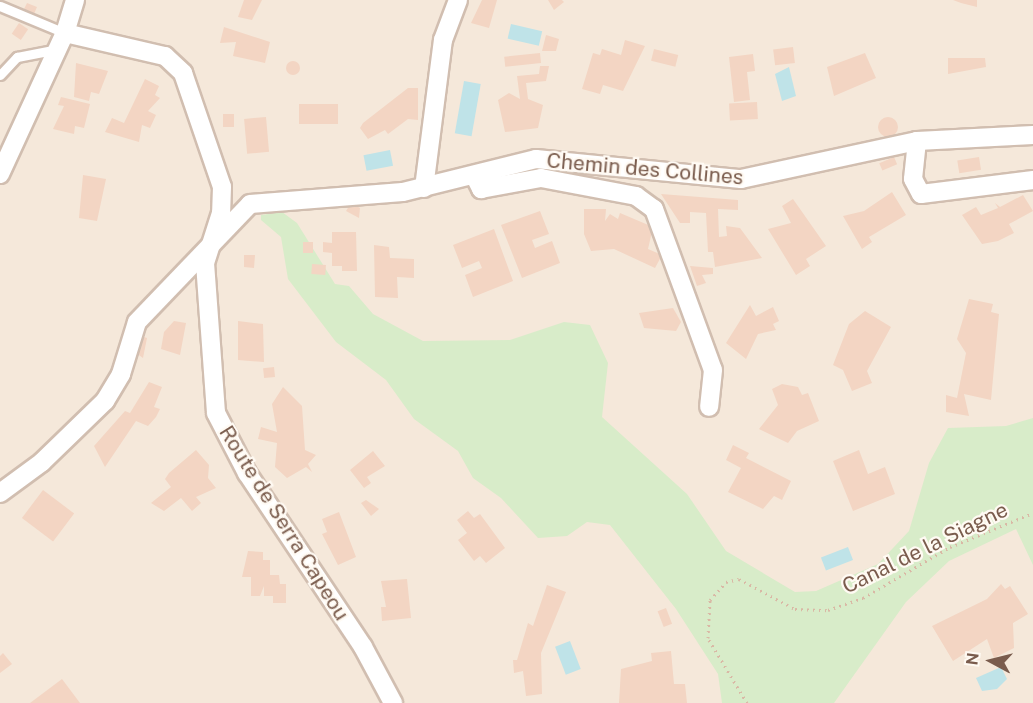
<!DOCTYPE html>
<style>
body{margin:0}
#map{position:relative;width:1033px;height:703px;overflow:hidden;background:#fdf6ec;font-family:"Public Sans",sans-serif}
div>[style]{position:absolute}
.residential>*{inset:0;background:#f5e8da;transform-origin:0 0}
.green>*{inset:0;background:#d8ecc9}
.water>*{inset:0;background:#bfe3e8;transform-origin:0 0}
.building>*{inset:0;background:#f3d5c3;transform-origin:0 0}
.round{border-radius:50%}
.path>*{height:3px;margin-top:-1.5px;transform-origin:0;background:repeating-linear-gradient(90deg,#d9b8a5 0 1.5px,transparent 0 6px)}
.roads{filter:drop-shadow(2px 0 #d1beb0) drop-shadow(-2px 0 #d1beb0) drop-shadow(0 2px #d1beb0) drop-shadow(0 -2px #d1beb0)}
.service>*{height:9px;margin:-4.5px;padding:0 4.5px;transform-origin:4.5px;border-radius:4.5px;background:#fff}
.minor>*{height:18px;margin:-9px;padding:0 9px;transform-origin:9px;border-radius:9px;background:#fff}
span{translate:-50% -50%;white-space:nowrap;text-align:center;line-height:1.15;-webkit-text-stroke:4.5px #fffaf3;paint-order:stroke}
.street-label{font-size:21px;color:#7a5c4d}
.north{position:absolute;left:961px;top:631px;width:60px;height:60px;-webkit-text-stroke:4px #fffaf3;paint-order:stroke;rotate:277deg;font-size:16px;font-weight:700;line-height:24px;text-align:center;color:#7a5c4d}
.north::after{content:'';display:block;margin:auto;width:21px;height:27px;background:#7a5c4d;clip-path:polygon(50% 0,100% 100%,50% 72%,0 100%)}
</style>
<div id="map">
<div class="residential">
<div style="left:0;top:0;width:1033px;height:703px"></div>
</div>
<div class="green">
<div style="clip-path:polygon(282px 212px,297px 223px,335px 284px,349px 286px,373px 314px,423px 341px,510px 340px,564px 322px,590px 325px,608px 363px,602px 417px,687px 494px,726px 551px,795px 592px,816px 591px,878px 564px,909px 531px,929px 463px,948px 428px,1006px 426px,1033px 418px,1033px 565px,1016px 529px,949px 561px,906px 602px,834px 703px,722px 703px,718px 674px,676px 609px,610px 525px,587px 522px,567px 536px,538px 538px,501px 498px,473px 478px,458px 451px,414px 419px,386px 380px,336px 342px,288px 279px,281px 237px,261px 220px,261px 215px)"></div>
</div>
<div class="water">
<div style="left:511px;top:24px;width:32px;height:15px;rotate:13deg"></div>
<div style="clip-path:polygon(789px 67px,796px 96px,782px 101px,775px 74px)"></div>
<div style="left:464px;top:81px;width:17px;height:53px;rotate:10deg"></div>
<div style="left:390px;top:150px;width:16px;height:27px;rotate:79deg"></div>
<div style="left:848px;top:547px;width:14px;height:29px;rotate:69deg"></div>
<div style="left:570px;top:641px;width:30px;height:16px;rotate:69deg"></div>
<div style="clip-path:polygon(1001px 667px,1007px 679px,997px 689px,982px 691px,976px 678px)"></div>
</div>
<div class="building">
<div style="clip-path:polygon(244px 0,262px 0,252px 20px,238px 17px)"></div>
<div style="clip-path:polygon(482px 0,497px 0,489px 28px,471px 23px)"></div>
<div style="clip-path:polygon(548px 0,562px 0,564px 2px,554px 10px)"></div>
<div style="clip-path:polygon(953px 0,977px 0,977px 7px,961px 3px)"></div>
<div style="clip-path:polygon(27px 3px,37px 7px,34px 14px,23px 11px)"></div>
<div style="left:19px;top:23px;width:11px;height:13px;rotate:34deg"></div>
<div style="clip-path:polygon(224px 27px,270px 42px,265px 63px,233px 56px,236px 42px,220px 43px)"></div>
<div style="clip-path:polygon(546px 35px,559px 39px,556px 51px,542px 51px)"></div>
<div style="clip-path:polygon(625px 40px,645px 46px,623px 91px,603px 85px,600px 94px,582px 89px,593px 53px,600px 55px,602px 49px,621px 55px)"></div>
<div style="left:793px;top:47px;width:16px;height:20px;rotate:83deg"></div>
<div style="left:654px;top:49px;width:25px;height:12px;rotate:14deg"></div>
<div style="left:540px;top:53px;width:10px;height:36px;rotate:84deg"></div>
<div style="clip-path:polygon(865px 53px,876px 78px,834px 96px,827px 67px)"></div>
<div style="clip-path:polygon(753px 54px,755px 71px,747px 72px,750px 100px,734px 102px,729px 57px)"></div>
<div style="clip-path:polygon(948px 58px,985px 58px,986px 67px,948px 74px)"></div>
<div class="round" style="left:286px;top:61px;width:14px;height:14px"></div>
<div style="clip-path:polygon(76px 63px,108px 71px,99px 94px,91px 92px,89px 101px,74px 97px)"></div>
<div style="clip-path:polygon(540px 66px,549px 66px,546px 81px,526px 83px,528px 99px,543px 105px,538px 128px,505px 132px,498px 100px,509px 93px,520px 99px,517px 76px,539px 74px)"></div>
<div style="clip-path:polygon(145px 79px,159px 86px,155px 95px,160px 98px,148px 111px,156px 115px,150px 128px,142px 125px,139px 142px,105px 132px,112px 118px,124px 123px)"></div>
<div style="clip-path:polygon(408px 88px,418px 88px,418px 120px,408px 119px,388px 134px,385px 130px,368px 139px,360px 128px,363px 123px)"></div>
<div style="clip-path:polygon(61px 97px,90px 104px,84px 128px,75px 126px,74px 134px,53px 129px,64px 106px,58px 105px)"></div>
<div style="left:757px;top:102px;width:17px;height:28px;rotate:87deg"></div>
<div style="left:338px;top:104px;width:20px;height:39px;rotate:90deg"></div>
<div style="left:223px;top:114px;width:11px;height:13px"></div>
<div class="round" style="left:878px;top:117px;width:20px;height:20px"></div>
<div style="left:266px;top:117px;width:35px;height:22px;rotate:85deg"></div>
<div style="left:894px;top:157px;width:8px;height:16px;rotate:67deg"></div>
<div style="left:979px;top:157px;width:13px;height:22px;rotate:81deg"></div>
<div style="clip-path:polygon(83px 175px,106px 179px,97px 221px,79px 218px)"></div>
<div style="clip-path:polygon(892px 192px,906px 215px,869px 237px,872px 242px,862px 249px,843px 216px,864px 211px)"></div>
<div style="clip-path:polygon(661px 194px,738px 200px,738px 210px,718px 209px,719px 237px,727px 236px,726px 226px,740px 228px,762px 258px,715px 267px,713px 252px,708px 252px,706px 213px,690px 212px,690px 223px,680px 223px)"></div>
<div style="clip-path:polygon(1023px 195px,1033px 211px,1009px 224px,1014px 233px,998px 241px,982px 244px,962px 215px,976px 207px,981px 215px,998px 208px,995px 203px,1000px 207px)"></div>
<div style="clip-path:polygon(793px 199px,826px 246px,806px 259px,810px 266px,796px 275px,768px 229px,791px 223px,782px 206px)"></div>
<div style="clip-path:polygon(351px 203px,360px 208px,359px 218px,346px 211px)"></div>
<div style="clip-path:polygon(584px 209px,606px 209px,605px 221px,610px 214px,618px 219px,620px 213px,653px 227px,648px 249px,662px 255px,655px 268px,614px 249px,591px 251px,584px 234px)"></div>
<div style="clip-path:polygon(540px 211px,549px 234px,532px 240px,535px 248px,552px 241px,560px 263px,522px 278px,501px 225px)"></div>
<div style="clip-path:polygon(494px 229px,513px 281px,473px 297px,465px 275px,482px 268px,479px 261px,462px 268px,453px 245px)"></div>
<div style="clip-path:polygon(332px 232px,356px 232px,357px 271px,342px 271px,342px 266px,332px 266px,332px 253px,323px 252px,323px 242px,332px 243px)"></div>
<div style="left:303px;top:242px;width:10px;height:11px"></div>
<div style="clip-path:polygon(374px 245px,389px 247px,390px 258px,414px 259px,414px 278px,397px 277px,398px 298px,375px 297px)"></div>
<div style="clip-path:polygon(244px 255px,255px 255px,254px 268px,244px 267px)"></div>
<div style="left:312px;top:264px;width:14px;height:10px;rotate:4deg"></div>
<div style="clip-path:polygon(690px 266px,713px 268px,713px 274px,702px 275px,706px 283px,697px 286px)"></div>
<div style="clip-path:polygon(969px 299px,993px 304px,991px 312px,999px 314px,991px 400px,964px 394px,969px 416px,946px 412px,946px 395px,957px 398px,966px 353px,957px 339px)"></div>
<div style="clip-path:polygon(750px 305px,756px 316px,773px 307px,779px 321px,773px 324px,776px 330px,758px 334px,746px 359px,726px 343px)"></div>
<div style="clip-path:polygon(673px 308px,681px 322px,676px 331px,644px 328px,639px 313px)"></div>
<div style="clip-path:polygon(865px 311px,891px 327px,867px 371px,872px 383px,852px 391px,843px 370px,833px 365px,849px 324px)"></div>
<div style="clip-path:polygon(174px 321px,186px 323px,180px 355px,161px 349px,164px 332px)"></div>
<div style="clip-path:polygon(238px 321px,263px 324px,264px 362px,238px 360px)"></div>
<div style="clip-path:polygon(141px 336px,147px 338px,143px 358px,136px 353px)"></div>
<div style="left:274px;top:367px;width:10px;height:11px;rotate:84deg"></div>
<div style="clip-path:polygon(149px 382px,162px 387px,154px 407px,160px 409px,156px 417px,148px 426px,136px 421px,105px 467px,94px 446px,125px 411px,130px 413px)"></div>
<div style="clip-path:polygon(782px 384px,798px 387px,802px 395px,808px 393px,819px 421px,797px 431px,788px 443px,759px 429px,778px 405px,772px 389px)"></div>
<div style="clip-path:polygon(283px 387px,302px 406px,305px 450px,316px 455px,308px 464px,312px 472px,306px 467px,287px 478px,275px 467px,277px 443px,258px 439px,261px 427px,277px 432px,272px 404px)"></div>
<div style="clip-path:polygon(733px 445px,749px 453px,746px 458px,791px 481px,782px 500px,774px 496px,763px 509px,728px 492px,741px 468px,726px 460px)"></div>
<div style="clip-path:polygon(196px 450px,209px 465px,208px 478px,216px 488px,196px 497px,201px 503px,192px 511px,181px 498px,164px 511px,151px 503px,171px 487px,165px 479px,169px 473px)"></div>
<div style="clip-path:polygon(859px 450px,868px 474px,885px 467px,895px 494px,853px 511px,833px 461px)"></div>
<div style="clip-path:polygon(373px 451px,385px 466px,367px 477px,371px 483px,364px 488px,350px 470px)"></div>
<div style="left:43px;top:490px;width:39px;height:35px;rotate:37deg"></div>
<div style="clip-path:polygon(366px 500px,379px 509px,371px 516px,361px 503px)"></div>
<div style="clip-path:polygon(468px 511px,474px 518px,480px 514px,505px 548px,486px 563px,480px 556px,474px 561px,458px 540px,467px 533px,457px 520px)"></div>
<div style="clip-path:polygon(339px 512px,356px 557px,338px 565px,322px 534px,327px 532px,322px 519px)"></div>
<div style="clip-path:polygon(248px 551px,263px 552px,263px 560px,270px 560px,270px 575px,279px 575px,280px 584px,286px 584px,286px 603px,273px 603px,273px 596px,264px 596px,264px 586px,260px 596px,251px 596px,251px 577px,242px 577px)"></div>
<div style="clip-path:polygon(407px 579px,411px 618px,382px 621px,381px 607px,386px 607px,381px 581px)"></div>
<div style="clip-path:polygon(1001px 584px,1005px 589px,1010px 586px,1028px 614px,1013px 623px,1014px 648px,994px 658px,987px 639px,953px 661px,932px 626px,987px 599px)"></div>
<div style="clip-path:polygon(547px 585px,566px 592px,541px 653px,542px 694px,526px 696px,523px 671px,514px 673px,513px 660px,517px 660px,528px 623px,533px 626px)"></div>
<div style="left:666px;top:608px;width:17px;height:9px;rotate:69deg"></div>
<div style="clip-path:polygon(671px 651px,674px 684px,685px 684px,687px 703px,619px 703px,621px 669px,652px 661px,651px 653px)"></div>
<div style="clip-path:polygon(3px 653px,12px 664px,0 673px,0 656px)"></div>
<div style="clip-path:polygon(62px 679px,80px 703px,30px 703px)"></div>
</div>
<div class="path">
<div style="left:747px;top:703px;width:76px;rotate:-121deg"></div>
<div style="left:708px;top:638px;width:38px;rotate:-87deg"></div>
<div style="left:710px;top:600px;width:24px;rotate:-48deg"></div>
<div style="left:726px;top:582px;width:13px;rotate:-13deg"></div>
<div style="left:739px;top:579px;width:64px;rotate:28.2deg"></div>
<div style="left:795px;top:609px;width:33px;rotate:2deg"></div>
<div style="left:828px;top:610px;width:37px;rotate:-19deg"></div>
<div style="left:863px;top:598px;width:101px;rotate:-30.4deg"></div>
<div style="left:950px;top:547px;width:90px;rotate:-22.3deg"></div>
</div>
<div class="roads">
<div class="service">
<div style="left:0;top:6px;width:70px;rotate:22.6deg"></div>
<div style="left:0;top:75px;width:25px;rotate:-47deg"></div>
<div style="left:17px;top:57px;width:38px;rotate:-11deg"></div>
</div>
<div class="minor">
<div style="left:65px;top:33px;width:103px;rotate:13deg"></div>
<div style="left:165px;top:56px;width:25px;rotate:43deg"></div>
<div style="left:183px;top:73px;width:120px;rotate:71.1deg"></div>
<div style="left:222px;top:187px;width:26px;rotate:92deg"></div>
<div style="left:221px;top:213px;width:52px;rotate:107.7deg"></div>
<div style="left:205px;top:263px;width:150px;rotate:85.8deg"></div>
<div style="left:216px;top:413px;width:68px;rotate:62.7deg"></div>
<div style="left:247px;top:473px;width:209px;rotate:56.3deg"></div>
<div style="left:363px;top:647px;width:64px;rotate:61.8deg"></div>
<div style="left:917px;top:141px;width:38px;rotate:96deg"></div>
<div style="left:913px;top:179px;width:17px;rotate:62deg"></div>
<div style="left:921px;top:194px;width:113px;rotate:-7.1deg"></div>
<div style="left:0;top:174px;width:155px;rotate:-65.3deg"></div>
<div style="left:65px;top:33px;width:34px;rotate:-73deg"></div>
<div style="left:474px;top:175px;width:16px;rotate:63deg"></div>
<div style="left:481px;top:189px;width:61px;rotate:-10.4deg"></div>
<div style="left:541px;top:178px;width:97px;rotate:10.7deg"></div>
<div style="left:636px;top:196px;width:22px;rotate:36deg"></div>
<div style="left:654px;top:209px;width:171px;rotate:69.9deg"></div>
<div style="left:713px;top:370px;width:37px;rotate:96deg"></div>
<div style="left:424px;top:188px;width:149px;rotate:-82.7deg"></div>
<div style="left:443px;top:40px;width:43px;rotate:-69.4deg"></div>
<div style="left:0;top:493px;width:52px;rotate:-36.4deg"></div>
<div style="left:42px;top:462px;width:88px;rotate:-44.1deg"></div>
<div style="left:105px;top:401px;width:31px;rotate:-59deg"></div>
<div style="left:121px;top:374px;width:54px;rotate:-72.9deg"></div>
<div style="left:137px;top:322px;width:163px;rotate:-46.2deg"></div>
<div style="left:250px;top:204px;width:153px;rotate:-4.5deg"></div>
<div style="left:403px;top:192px;width:137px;rotate:-13.9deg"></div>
<div style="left:536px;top:159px;width:206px;rotate:5.6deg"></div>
<div style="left:741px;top:179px;width:180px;rotate:-12.2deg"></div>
<div style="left:917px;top:141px;width:116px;rotate:-3deg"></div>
</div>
</div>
<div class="street-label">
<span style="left:645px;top:169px;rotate:5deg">Chemin des Collines</span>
<span style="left:284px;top:523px;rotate:58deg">Route de Serra Capeou</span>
<span style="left:925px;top:548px;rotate:-26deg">Canal de la Siagne</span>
</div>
<div class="north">N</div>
</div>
